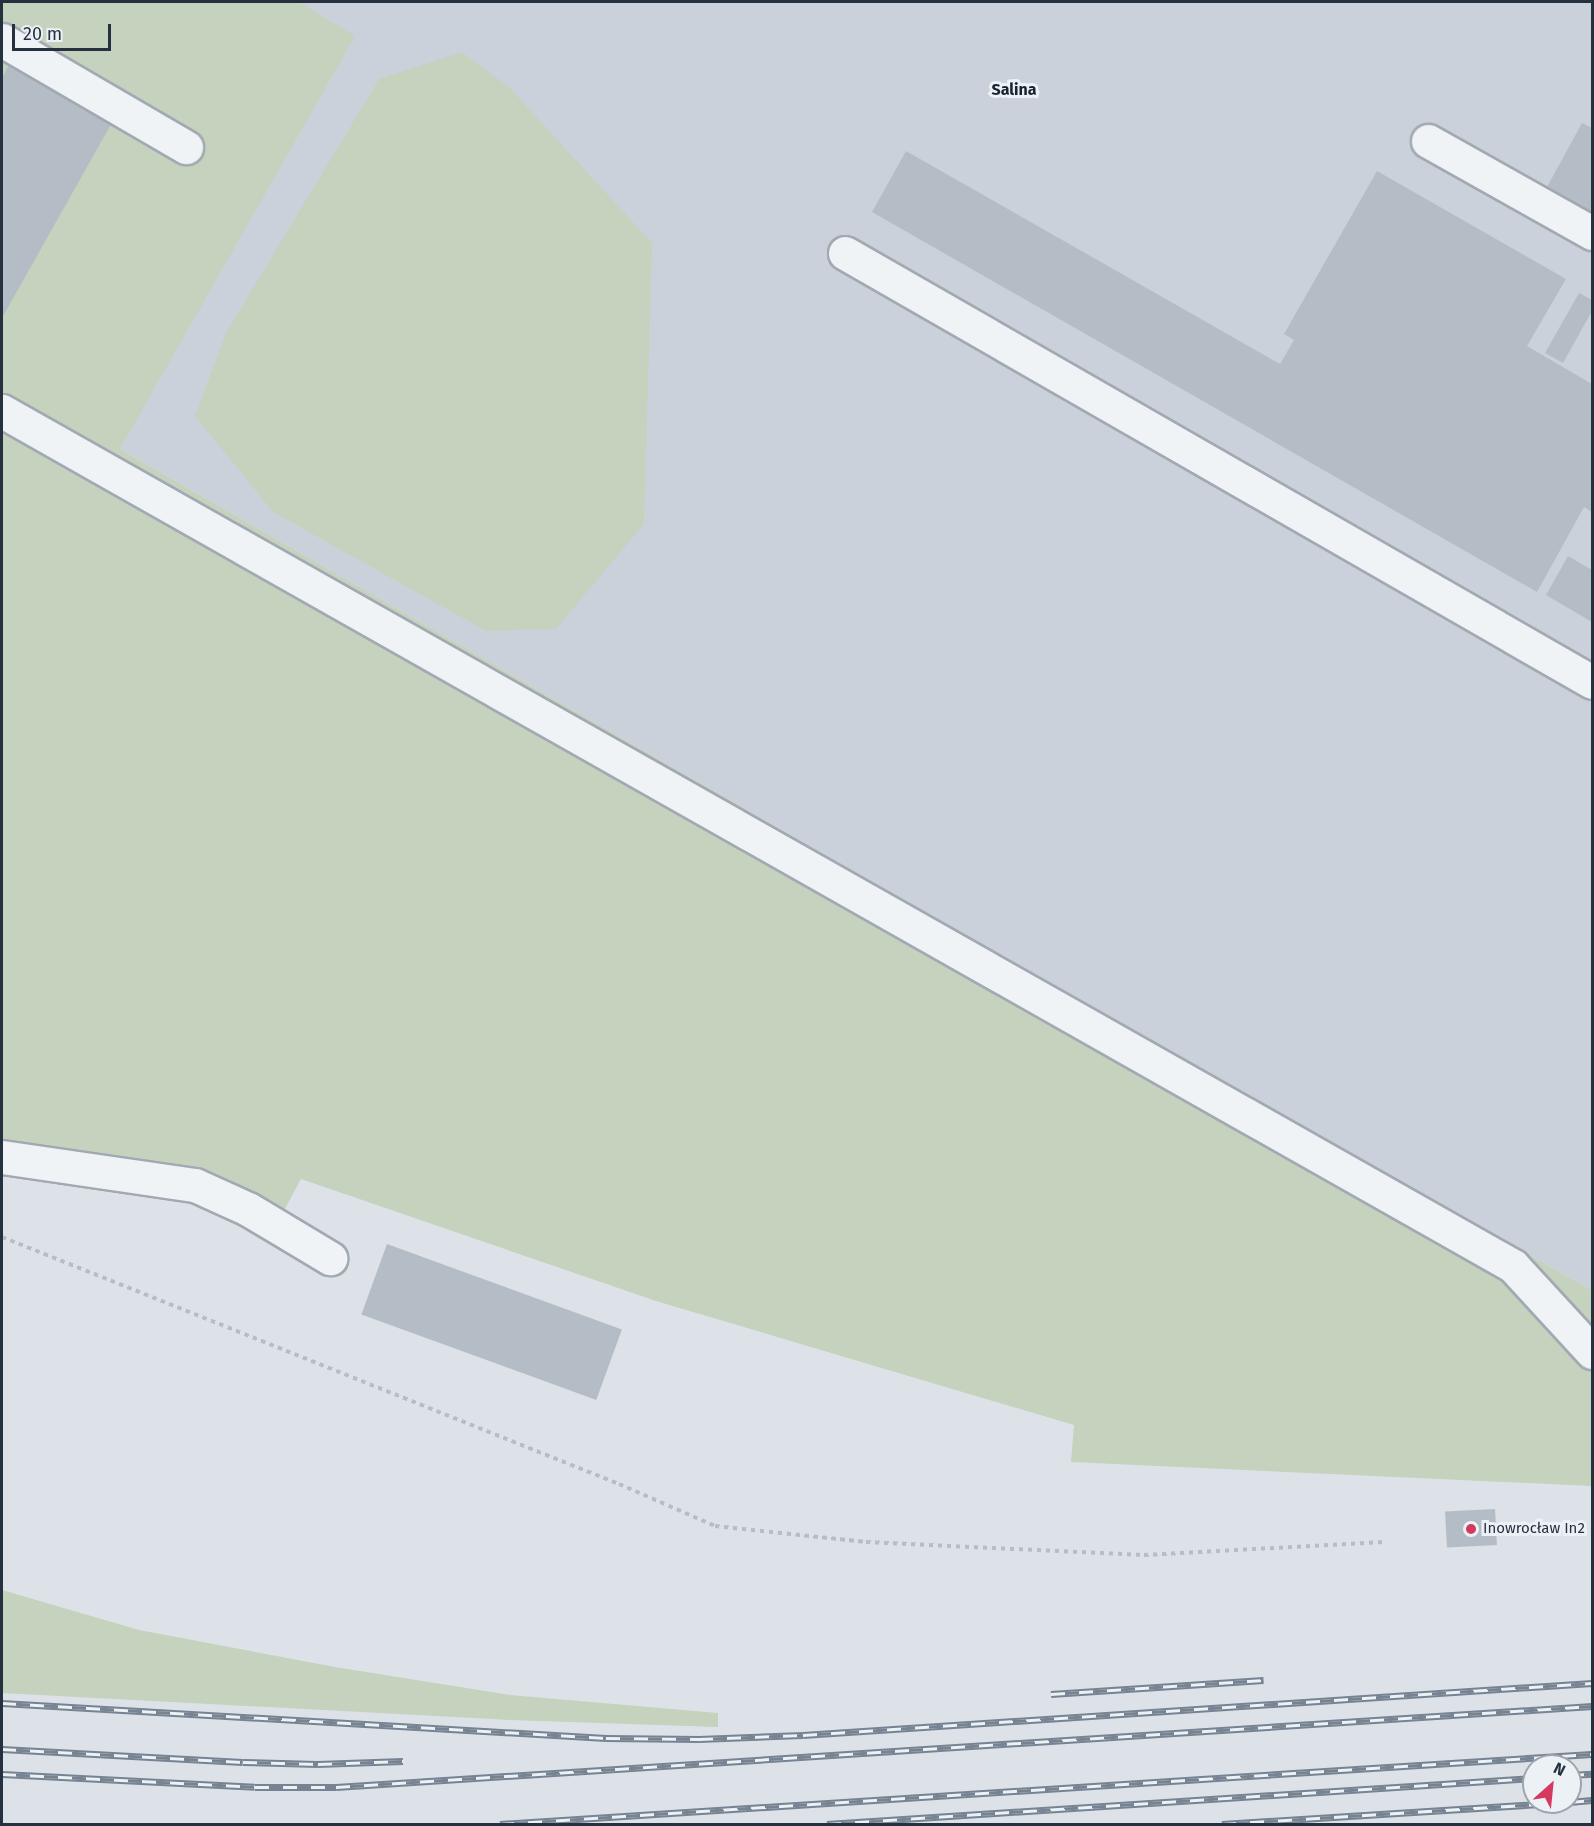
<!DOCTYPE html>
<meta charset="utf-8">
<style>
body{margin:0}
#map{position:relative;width:1594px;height:1826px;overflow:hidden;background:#dde2e8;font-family:"Fira Sans",sans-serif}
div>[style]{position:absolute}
.built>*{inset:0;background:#cbd1da}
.green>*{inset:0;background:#c5d2be}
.building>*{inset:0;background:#b4bcc5;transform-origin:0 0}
.path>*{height:4px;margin-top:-2px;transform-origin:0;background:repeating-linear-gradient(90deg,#b7bdc3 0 4.5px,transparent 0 9px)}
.roads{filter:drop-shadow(2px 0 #a2a9b2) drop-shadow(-2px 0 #a2a9b2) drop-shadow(0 2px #a2a9b2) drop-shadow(0 -2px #a2a9b2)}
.minor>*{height:33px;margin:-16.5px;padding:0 16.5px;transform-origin:16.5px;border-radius:16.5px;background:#f0f3f6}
.rail>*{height:7px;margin-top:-3.5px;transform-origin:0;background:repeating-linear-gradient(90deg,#ecf1f5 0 14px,#768392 0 28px);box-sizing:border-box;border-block:2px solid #768392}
.dots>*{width:16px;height:16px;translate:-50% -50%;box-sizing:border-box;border:3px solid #ecf1f5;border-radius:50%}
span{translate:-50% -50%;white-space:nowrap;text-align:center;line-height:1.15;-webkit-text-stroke:6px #ecf1f5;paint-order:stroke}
.poi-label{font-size:15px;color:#26313f}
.left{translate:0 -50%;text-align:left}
.neighbourhood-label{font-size:16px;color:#182230;font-weight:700}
.frame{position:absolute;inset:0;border:3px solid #26313f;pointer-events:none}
.north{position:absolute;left:1522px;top:1754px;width:60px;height:60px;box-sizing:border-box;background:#ecf1f5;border:2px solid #9da4ac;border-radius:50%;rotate:27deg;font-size:16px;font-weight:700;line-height:24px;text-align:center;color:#26313f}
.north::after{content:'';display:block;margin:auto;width:21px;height:27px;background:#d53a5e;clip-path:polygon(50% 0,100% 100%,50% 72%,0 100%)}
.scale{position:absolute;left:12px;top:24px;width:99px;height:27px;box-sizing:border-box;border:3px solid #26313f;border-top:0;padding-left:8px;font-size:18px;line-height:21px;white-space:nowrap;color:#26313f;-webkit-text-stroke:4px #ecf1f5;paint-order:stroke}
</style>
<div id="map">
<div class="built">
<div style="clip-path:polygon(146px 2px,1592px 2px,1592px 1290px,1228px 1087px,120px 449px,2px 17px)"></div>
</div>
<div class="green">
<div style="clip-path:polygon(2px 2px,299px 2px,355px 36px,120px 449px,1228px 1087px,1592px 1290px,1592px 1486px,1071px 1462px,1074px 1425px,656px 1301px,301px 1179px,282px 1214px,2px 1141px)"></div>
<div style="clip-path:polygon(462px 52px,509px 87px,652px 243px,644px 524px,556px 629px,486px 631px,273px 512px,195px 416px,226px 333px,379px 79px)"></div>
<div style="clip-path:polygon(2px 1590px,139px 1630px,335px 1667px,510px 1695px,718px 1713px,718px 1727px,511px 1720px,2px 1693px)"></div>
</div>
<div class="building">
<div style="clip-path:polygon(11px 61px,114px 119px,2px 318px,2px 78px)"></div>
<div style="clip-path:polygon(1582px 123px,1592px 128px,1592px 212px,1547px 187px)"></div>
<div style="clip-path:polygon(906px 151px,1280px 364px,1294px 340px,1284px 334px,1377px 171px,1566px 279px,1527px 346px,1592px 384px,1592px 512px,1584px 507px,1537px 592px,872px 212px)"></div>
<div style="clip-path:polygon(1579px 293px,1592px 300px,1592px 311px,1563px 363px,1545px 353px)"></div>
<div style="clip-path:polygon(1568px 556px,1592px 570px,1592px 622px,1546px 595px)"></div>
<div style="left:387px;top:1244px;width:250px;height:75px;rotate:20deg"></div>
<div style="left:1495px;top:1509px;width:36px;height:50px;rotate:87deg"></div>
</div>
<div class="path">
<div style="left:2px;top:1237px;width:665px;rotate:21.82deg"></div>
<div style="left:619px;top:1484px;width:105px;rotate:23.6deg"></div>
<div style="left:715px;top:1526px;width:152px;rotate:6deg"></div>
<div style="left:866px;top:1542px;width:278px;rotate:2.7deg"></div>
<div style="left:1144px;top:1555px;width:240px;rotate:-3.1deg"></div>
</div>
<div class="roads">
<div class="minor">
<div style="left:2px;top:40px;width:213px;rotate:30.2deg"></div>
<div style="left:1428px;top:141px;width:188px;rotate:29.3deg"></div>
<div style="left:845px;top:253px;width:861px;rotate:29.87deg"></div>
<div style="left:2px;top:411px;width:1736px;rotate:29.5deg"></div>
<div style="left:1513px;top:1266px;width:117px;rotate:47.4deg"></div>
<div style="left:2px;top:1157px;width:195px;rotate:8.3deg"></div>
<div style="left:195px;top:1185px;width:58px;rotate:24.4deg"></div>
<div style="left:248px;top:1209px;width:96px;rotate:30.9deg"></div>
</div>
</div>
<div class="rail">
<div style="left:1051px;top:1694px;width:213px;rotate:-3.8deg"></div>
<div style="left:2px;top:1703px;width:605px;rotate:3.32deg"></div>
<div style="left:606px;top:1738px;width:93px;rotate:0.6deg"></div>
<div style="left:699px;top:1739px;width:104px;rotate:-2.2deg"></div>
<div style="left:803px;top:1735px;width:791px;rotate:-3.77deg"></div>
<div style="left:2px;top:1749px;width:241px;rotate:3.1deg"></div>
<div style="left:243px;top:1762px;width:75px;rotate:1.5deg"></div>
<div style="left:318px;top:1764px;width:85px;rotate:-2deg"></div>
<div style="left:2px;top:1774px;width:253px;rotate:2.9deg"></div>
<div style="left:255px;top:1787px;width:81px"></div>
<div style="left:336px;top:1787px;width:1259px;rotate:-3.69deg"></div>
<div style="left:1570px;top:1775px;width:22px;rotate:-3deg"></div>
<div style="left:1570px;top:1802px;width:22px;rotate:-5deg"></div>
<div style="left:500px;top:1824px;width:1094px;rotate:-3.67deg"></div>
<div style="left:827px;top:1824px;width:708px;rotate:-3.72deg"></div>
<div style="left:1222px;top:1824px;width:347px;rotate:-3.6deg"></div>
</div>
<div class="dots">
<div style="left:1471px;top:1529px;background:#d53a5e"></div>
</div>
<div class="poi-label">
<span class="left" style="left:1483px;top:1529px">Inowrocław In2</span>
</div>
<div class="neighbourhood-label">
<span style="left:1014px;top:90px">Salina</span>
</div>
<div class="frame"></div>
<div class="north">N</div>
<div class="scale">20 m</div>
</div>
